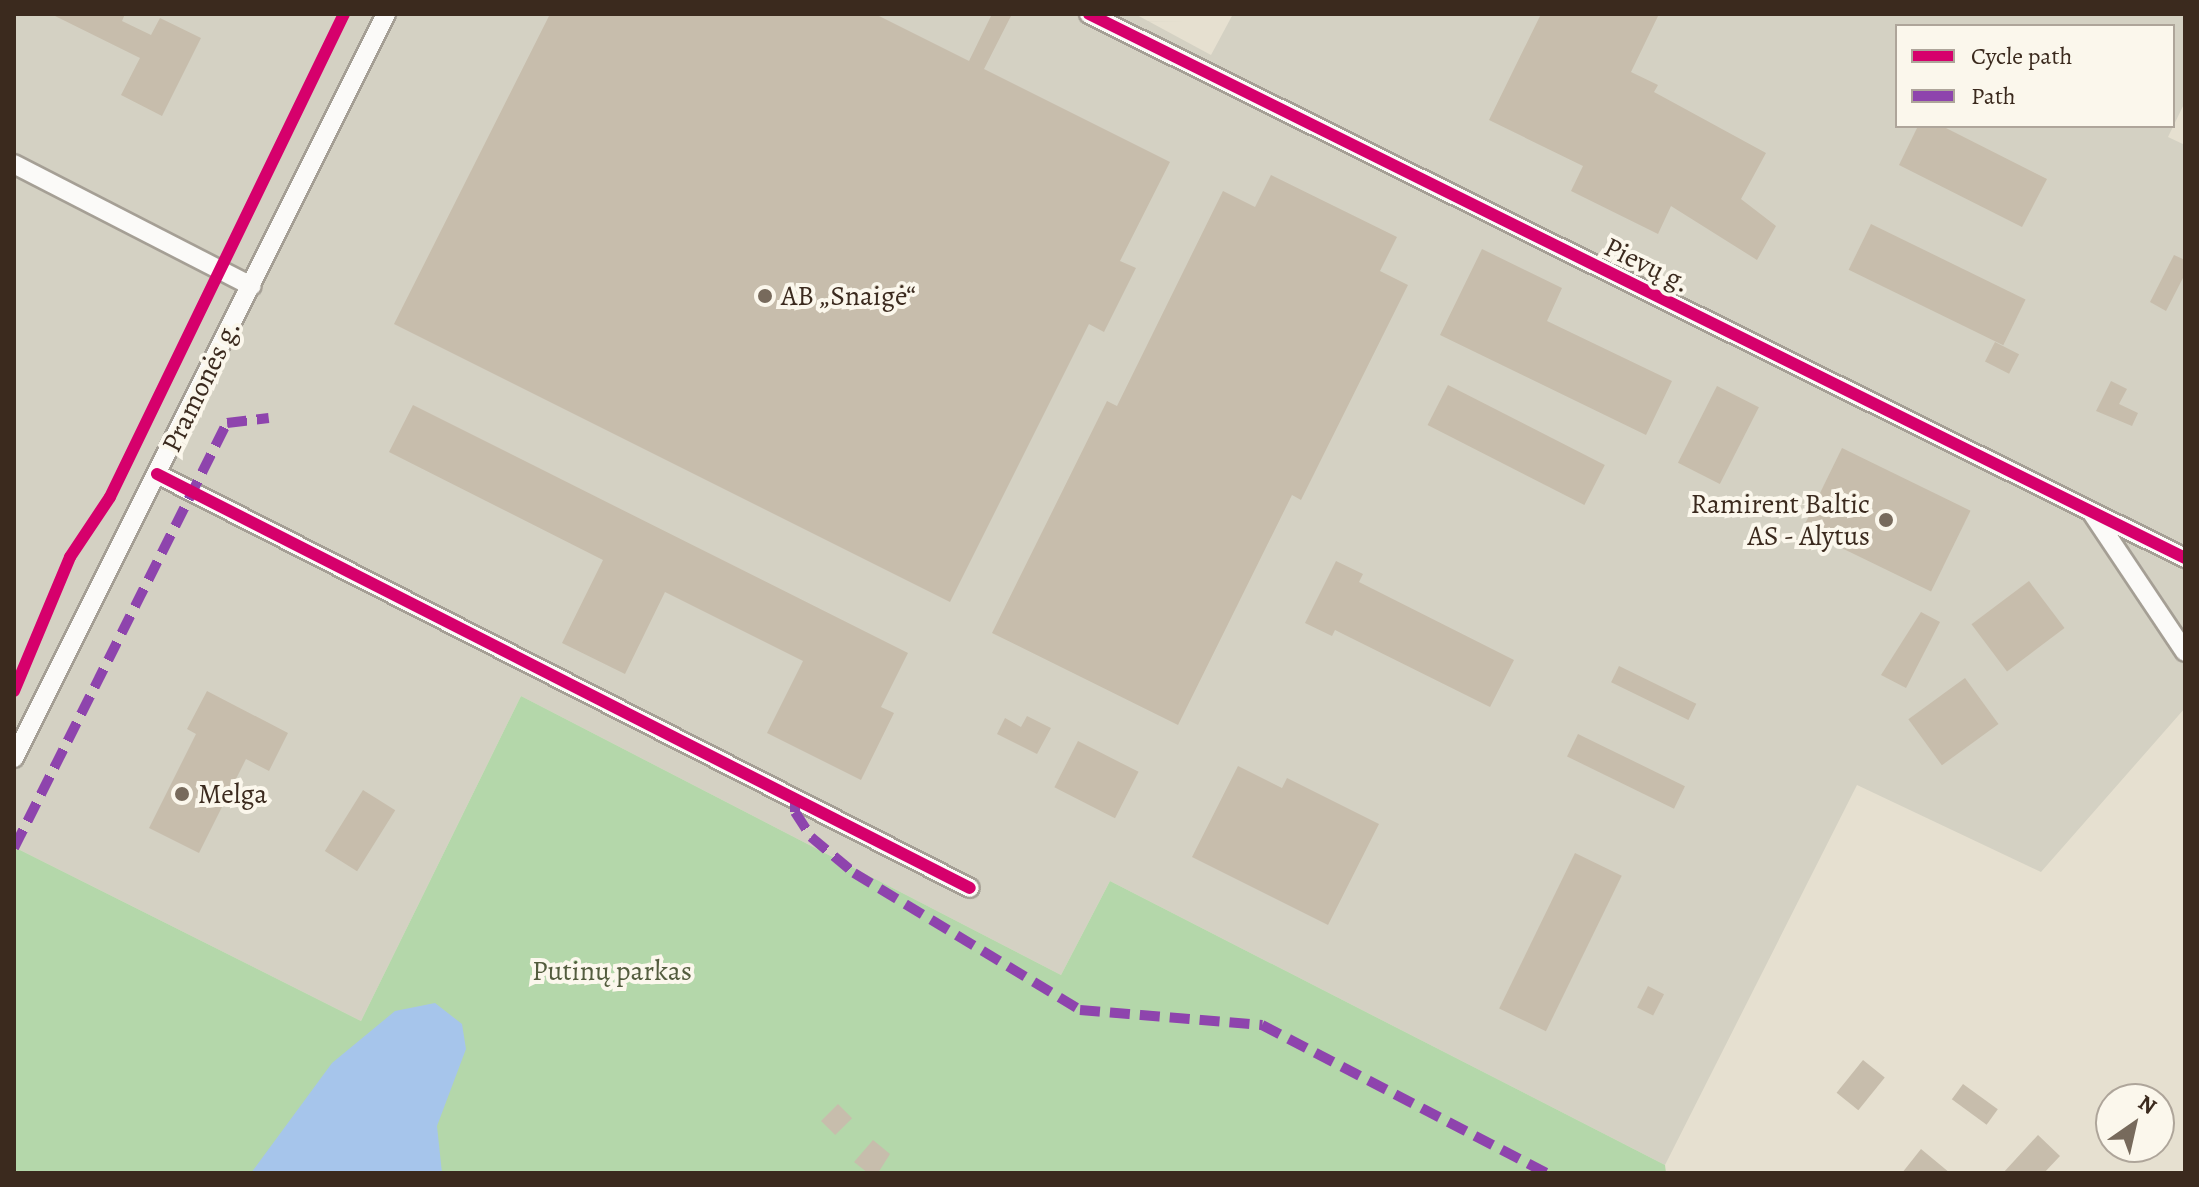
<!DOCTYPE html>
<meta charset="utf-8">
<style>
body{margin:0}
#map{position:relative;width:2199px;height:1187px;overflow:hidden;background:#e6e0d0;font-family:Alegreya,serif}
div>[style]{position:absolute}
.industrial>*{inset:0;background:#d4d1c3}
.green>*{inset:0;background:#b4d7aa}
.water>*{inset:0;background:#a6c5eb}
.building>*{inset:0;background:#c7bdac;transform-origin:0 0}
.roads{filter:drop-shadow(2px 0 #a59f95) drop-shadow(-2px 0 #a59f95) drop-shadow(0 2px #a59f95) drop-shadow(0 -2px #a59f95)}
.street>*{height:18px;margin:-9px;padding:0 9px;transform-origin:9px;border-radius:9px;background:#fbfaf8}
.quiet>*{height:10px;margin-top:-5px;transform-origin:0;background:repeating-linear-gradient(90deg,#8e44ad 0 20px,transparent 0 30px)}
.cycleway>*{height:12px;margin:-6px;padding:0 6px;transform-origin:6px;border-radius:6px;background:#d6006c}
.dots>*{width:22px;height:22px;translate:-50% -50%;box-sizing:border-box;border:4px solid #fbf7ec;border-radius:50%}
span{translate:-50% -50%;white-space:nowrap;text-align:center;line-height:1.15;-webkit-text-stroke:8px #fbf7ec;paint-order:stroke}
.street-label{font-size:28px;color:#3b2a1e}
.poi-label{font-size:28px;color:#3b2a1e}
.left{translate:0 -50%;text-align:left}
.right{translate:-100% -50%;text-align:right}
.park-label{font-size:28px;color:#535c3e}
.frame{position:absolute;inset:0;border:16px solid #3b2a1e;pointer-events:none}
.legend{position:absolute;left:1895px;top:24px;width:280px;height:104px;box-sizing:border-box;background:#fbf7ec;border:2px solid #aea59a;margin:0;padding:10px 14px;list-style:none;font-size:24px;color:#3b2a1e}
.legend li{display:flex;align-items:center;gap:16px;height:40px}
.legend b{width:40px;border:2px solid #aea59a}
.north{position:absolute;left:2095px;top:1083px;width:80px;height:80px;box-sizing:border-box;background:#fbf7ec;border:2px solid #aea59a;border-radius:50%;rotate:34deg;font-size:22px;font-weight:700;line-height:32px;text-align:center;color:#3b2a1e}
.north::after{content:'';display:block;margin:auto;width:28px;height:36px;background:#776a5c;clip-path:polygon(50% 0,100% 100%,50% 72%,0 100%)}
</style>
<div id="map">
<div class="industrial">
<div style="clip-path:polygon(evenodd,14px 14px,1135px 14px,1211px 55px,1233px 14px,2185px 14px,2185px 102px,2168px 137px,2185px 145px,2185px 708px,2041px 872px,1857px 785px,1665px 1165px,1110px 881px,1061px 975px,521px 696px,361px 1021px,14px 847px,14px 14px,1897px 26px,2173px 26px,2173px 126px,1897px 126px,1897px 26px)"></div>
</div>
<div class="green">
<div style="clip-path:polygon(521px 696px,1061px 975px,1110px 881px,1665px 1165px,1666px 1173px,14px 1173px,14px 847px,361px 1021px)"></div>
</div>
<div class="water">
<div style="clip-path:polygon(435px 1003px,462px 1024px,466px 1049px,437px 1126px,442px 1173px,251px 1173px,332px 1063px,395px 1011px)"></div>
</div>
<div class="building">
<div style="clip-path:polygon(51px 14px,125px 14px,122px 21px,151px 35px,160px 18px,201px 38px,162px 116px,121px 95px,140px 58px)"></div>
<div style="clip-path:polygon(550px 14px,875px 14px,969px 61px,992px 14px,1012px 14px,984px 69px,1170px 162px,1120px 261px,1136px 268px,1104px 332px,1089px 324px,950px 602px,394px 324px)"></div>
<div style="clip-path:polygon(1541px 14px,1659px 14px,1631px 72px,1658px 85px,1654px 92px,1766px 153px,1741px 199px,1776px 226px,1757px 260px,1671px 206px,1658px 234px,1571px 191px,1583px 166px,1489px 120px)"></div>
<div style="clip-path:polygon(1918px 126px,1942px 126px,2047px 179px,2022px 227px,1899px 165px)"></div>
<div style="clip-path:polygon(1271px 175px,1397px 237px,1380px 271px,1408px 285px,1301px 500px,1292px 495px,1178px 725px,992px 633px,1107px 401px,1117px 406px,1223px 191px,1255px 207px)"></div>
<div style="left:1871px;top:224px;width:172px;height:51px;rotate:26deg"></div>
<div style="clip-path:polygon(1482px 249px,1562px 288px,1547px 321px,1672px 381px,1646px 435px,1440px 335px)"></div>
<div style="clip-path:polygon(2174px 255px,2185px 260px,2185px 274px,2166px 311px,2150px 302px)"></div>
<div style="left:1995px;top:342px;width:27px;height:22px;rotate:27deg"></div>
<div style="clip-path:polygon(2111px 381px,2127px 389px,2119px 404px,2138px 413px,2132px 426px,2096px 411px)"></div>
<div style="left:1448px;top:385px;width:176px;height:45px;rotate:27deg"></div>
<div style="left:1717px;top:386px;width:47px;height:86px;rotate:27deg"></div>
<div style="clip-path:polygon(413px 405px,908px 653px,881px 707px,894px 713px,861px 780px,767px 733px,803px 661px,665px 592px,625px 674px,562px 643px,603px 560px,389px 452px)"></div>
<div style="left:1842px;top:448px;width:143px;height:90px;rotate:26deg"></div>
<div style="clip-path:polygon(1336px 561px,1363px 574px,1359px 582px,1514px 660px,1490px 707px,1335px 630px,1332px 636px,1305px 623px)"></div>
<div style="left:2029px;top:581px;width:59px;height:72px;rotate:53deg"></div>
<div style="clip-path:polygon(1921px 612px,1940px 622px,1906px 688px,1881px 675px)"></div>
<div style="left:1619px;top:666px;width:86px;height:18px;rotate:26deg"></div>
<div style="left:1965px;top:678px;width:57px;height:70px;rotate:54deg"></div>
<div style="clip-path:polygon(207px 691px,288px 733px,269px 771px,246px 759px,199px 853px,149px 828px,196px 734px,187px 729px)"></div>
<div style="clip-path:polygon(1027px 716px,1051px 728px,1037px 754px,997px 734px,1005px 718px,1021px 727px)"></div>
<div style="left:1578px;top:734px;width:119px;height:25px;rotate:26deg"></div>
<div style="left:1078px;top:741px;width:68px;height:52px;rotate:27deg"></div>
<div style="clip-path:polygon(1238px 766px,1282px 788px,1287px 778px,1379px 824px,1328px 925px,1192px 857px)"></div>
<div style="left:363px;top:790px;width:38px;height:72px;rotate:32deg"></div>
<div style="left:1575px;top:853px;width:52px;height:173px;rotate:26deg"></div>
<div style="left:1648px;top:986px;width:18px;height:24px;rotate:27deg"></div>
<div style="left:1863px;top:1060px;width:28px;height:42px;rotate:39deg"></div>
<div style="left:1963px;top:1084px;width:43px;height:19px;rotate:36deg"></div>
<div style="left:838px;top:1104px;width:20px;height:24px;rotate:45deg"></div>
<div style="clip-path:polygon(2038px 1135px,2060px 1156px,2044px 1173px,2003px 1173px)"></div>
<div style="clip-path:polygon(873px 1140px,890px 1154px,878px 1173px,868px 1173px,854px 1162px)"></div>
<div style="clip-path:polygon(1921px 1149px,1950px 1173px,1902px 1173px)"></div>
</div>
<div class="roads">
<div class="street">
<div style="left:1089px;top:14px;width:1224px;rotate:26.4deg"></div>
<div style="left:14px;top:164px;width:267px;rotate:27.2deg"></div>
<div style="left:157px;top:474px;width:912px;rotate:26.99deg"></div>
<div style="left:2092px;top:513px;width:167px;rotate:56.2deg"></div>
<div style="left:14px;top:758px;width:832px;rotate:-63.43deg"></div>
</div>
</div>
<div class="quiet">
<div style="left:795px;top:799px;width:13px;rotate:90deg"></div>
<div style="left:795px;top:812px;width:30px;rotate:57deg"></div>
<div style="left:811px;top:837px;width:56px;rotate:39.9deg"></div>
<div style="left:854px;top:873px;width:264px;rotate:31.2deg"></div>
<div style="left:1080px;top:1010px;width:183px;rotate:4.7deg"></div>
<div style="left:1262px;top:1025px;width:320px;rotate:27.5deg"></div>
<div style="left:14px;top:848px;width:475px;rotate:-63.4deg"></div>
<div style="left:227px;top:423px;width:42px;rotate:-6.8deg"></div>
</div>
<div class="cycleway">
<div style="left:1089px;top:14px;width:1224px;rotate:26.4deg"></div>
<div style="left:157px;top:474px;width:912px;rotate:26.99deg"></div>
<div style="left:14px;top:691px;width:145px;rotate:-67.3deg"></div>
<div style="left:70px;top:557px;width:72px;rotate:-56.3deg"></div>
<div style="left:110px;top:497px;width:537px;rotate:-64.15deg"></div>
</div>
<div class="dots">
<div style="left:765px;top:296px;background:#776a5c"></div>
<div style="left:1886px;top:520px;background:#776a5c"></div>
<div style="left:182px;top:794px;background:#776a5c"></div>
</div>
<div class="street-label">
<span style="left:1647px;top:265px;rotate:26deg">Pievų g.</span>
<span style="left:201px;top:386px;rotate:-64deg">Pramonės g.</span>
</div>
<div class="poi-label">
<span class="left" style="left:781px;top:296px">AB „Snaigė“</span>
<span class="right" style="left:1870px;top:520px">Ramirent Baltic<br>AS - Alytus</span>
<span class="left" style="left:198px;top:794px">Melga</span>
</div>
<div class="park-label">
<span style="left:612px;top:971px">Putinų parkas</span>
</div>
<div class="frame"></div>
<ul class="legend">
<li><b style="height:10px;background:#d6006c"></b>Cycle path</li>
<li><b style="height:10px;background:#8e44ad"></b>Path</li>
</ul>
<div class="north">N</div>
</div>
